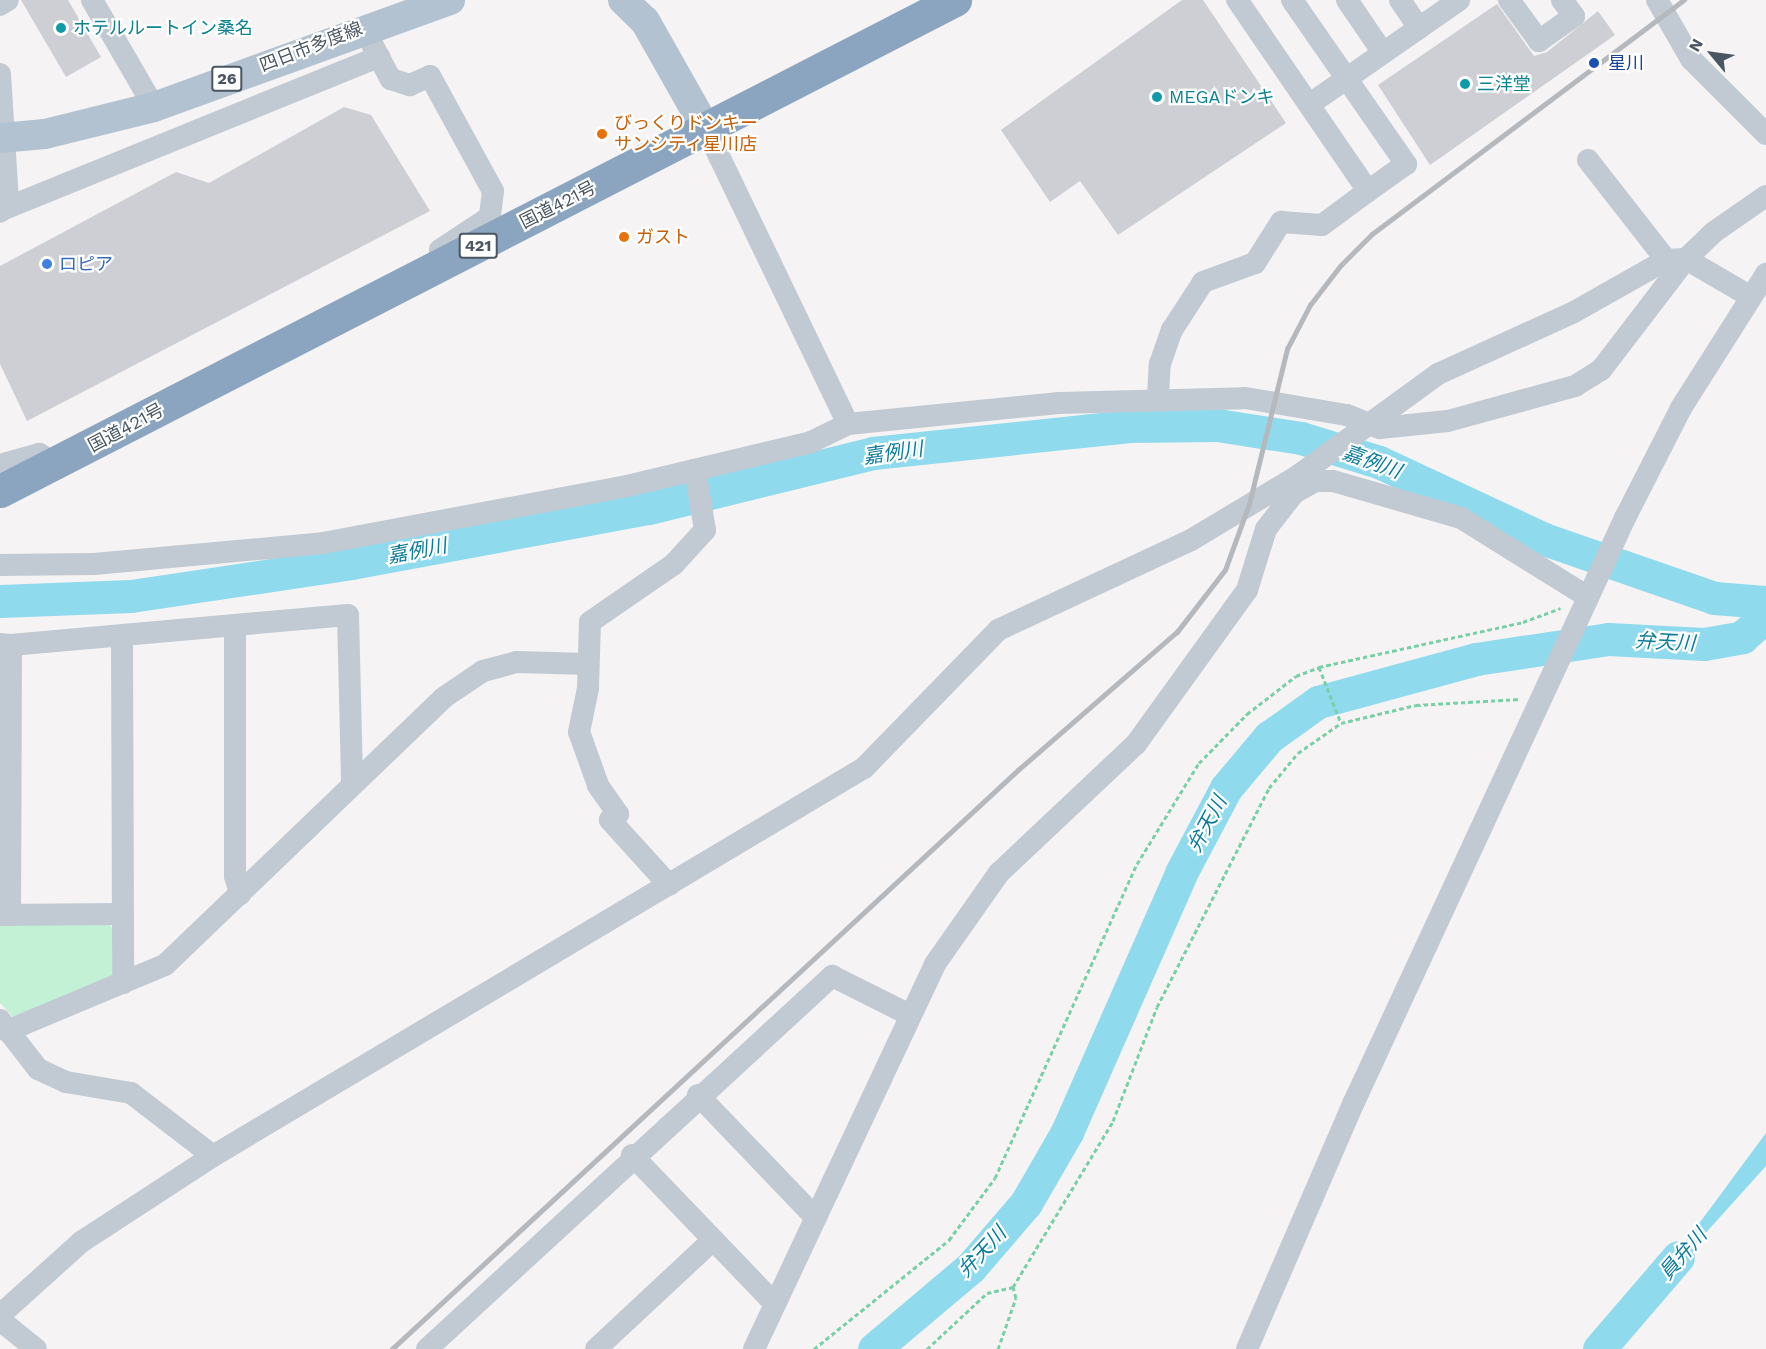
<!DOCTYPE html>
<meta charset="utf-8">
<style>
body{margin:0}
#map{position:relative;width:1766px;height:1349px;overflow:hidden;background:#f5f3f3;font-family:"Work Sans","Noto Sans JP",sans-serif}
div>[style]{position:absolute}
.green>*{inset:0;background:#c3f1d5}
.water>*{inset:0;background:#90daee}
.river>*{height:33px;margin:-16.5px;padding:0 16.5px;transform-origin:16.5px;border-radius:16.5px;background:#90daee}
.building>*{inset:0;background:#cdcfd5}
.path>*{height:3px;margin-top:-1.5px;transform-origin:0;background:repeating-linear-gradient(90deg,#7ad0a6 0 4.5px,transparent 0 7.5px)}
.minor>*{height:22px;margin:-11px;padding:0 11px;transform-origin:11px;border-radius:11px;background:#c1cad2}
.major>*{height:30px;margin:-15px;padding:0 15px;transform-origin:15px;border-radius:15px;background:#b3c2d1}
.highway>*{height:33px;margin:-16.5px;padding:0 16.5px;transform-origin:16.5px;border-radius:16.5px;background:#8ba5c1}
.rail>*{height:4.5px;margin:-2.25px;padding:0 2.25px;transform-origin:2.25px;border-radius:2.25px;background:#b5b8bd}
.dots>*{width:16px;height:16px;translate:-50% -50%;box-sizing:border-box;border:3px solid #fff;border-radius:50%}
span{translate:-50% -50%;white-space:nowrap;text-align:center;line-height:1.15;-webkit-text-stroke:4.5px #fff;paint-order:stroke}
.shield-label span{padding:2px 4px;background:#fff;border:2px solid;border-radius:4px;-webkit-text-stroke-width:0}
.shield-label{font-size:16px;color:#4a5661;font-weight:700}
.culture-label{font-size:18px;color:#0d838f}
.left{translate:0 -50%;text-align:left}
.street-label{font-size:18px;color:#4a5661}
.transit-label{font-size:18px;color:#164399}
.food-label{font-size:18px;color:#c56008}
.shop-label{font-size:18px;color:#366cbe}
.water-label{font-size:20px;color:#0c7c9b;font-style:italic}
.north{position:absolute;left:1682px;top:24px;width:60px;height:60px;-webkit-text-stroke:4px #fff;paint-order:stroke;rotate:299deg;font-size:16px;font-weight:700;line-height:24px;text-align:center;color:#4a5661}
.north::after{content:'';display:block;margin:auto;width:21px;height:27px;background:#4a5661;clip-path:polygon(50% 0,100% 100%,50% 72%,0 100%)}
</style>
<div id="map">
<div class="green">
<div style="clip-path:polygon(0 920px,106px 920px,113px 929px,112px 976px,13px 1017px,0 1003px)"></div>
</div>
<div class="water">
<div style="clip-path:polygon(1766px 1133px,1766px 1166px,1630px 1317px)"></div>
</div>
<div class="river">
<div style="left:0;top:601px;width:131px;rotate:-2.2deg"></div>
<div style="left:131px;top:596px;width:222px;rotate:-8.5deg"></div>
<div style="left:351px;top:563px;width:303px;rotate:-10.5deg"></div>
<div style="left:649px;top:508px;width:231px;rotate:-13.8deg"></div>
<div style="left:873px;top:453px;width:258px;rotate:-6deg"></div>
<div style="left:1130px;top:426px;width:87px;rotate:-0.7deg"></div>
<div style="left:1217px;top:425px;width:85px;rotate:8.8deg"></div>
<div style="left:1301px;top:438px;width:82px;rotate:17.1deg"></div>
<div style="left:1379px;top:462px;width:182px;rotate:25deg"></div>
<div style="left:1544px;top:539px;width:180px;rotate:19.1deg"></div>
<div style="left:1714px;top:598px;width:52px;rotate:4.4deg"></div>
<div style="left:874px;top:1349px;width:127px;rotate:-40.2deg"></div>
<div style="left:971px;top:1267px;width:84px;rotate:-49.3deg"></div>
<div style="left:1026px;top:1203px;width:82px;rotate:-60deg"></div>
<div style="left:1067px;top:1132px;width:283px;rotate:-66.2deg"></div>
<div style="left:1181px;top:873px;width:96px;rotate:-62.1deg"></div>
<div style="left:1226px;top:788px;width:67px;rotate:-49.9deg"></div>
<div style="left:1269px;top:737px;width:60px;rotate:-35.5deg"></div>
<div style="left:1318px;top:702px;width:164px;rotate:-15.2deg"></div>
<div style="left:1476px;top:659px;width:134px;rotate:-8.6deg"></div>
<div style="left:1608px;top:639px;width:96px;rotate:3deg"></div>
<div style="left:1704px;top:644px;width:39px;rotate:-10deg"></div>
<div style="left:1742px;top:637px;width:32px;rotate:-41deg"></div>
<div style="left:1599px;top:1349px;width:121px;rotate:-49.3deg"></div>
</div>
<div class="building">
<div style="clip-path:polygon(21px 0,68px 0,101px 57px,66px 77px)"></div>
<div style="clip-path:polygon(1182px 0,1203px 0,1286px 123px,1118px 235px,1080px 181px,1050px 202px,1001px 130px)"></div>
<div style="clip-path:polygon(1497px 4px,1534px 56px,1547px 52px,1598px 11px,1615px 35px,1430px 165px,1378px 85px)"></div>
<div style="clip-path:polygon(344px 107px,371px 115px,430px 211px,27px 421px,0 364px,0 266px,176px 172px,209px 183px)"></div>
</div>
<div class="path">
<div style="left:1319px;top:667px;width:60px;rotate:68.6deg"></div>
<div style="left:814px;top:1349px;width:174px;rotate:-38.9deg"></div>
<div style="left:949px;top:1240px;width:77px;rotate:-53.4deg"></div>
<div style="left:995px;top:1178px;width:345px;rotate:-65.7deg"></div>
<div style="left:1137px;top:864px;width:119px;rotate:-58.5deg"></div>
<div style="left:1199px;top:763px;width:69px;rotate:-45.6deg"></div>
<div style="left:1247px;top:714px;width:62px;rotate:-37.8deg"></div>
<div style="left:1296px;top:676px;width:25px;rotate:-21deg"></div>
<div style="left:1319px;top:667px;width:209px;rotate:-12.4deg"></div>
<div style="left:1523px;top:622px;width:40px;rotate:-20.2deg"></div>
<div style="left:927px;top:1349px;width:82px;rotate:-43deg"></div>
<div style="left:987px;top:1293px;width:27px;rotate:-13deg"></div>
<div style="left:998px;top:1349px;width:54px;rotate:-70.6deg"></div>
<div style="left:1016px;top:1298px;width:11px;rotate:-105deg"></div>
<div style="left:1013px;top:1287px;width:194px;rotate:-58.9deg"></div>
<div style="left:1113px;top:1121px;width:122px;rotate:-68.9deg"></div>
<div style="left:1157px;top:1007px;width:246px;rotate:-62.9deg"></div>
<div style="left:1269px;top:788px;width:45px;rotate:-50.4deg"></div>
<div style="left:1298px;top:753px;width:52px;rotate:-34.9deg"></div>
<div style="left:1341px;top:723px;width:77px;rotate:-13.5deg"></div>
<div style="left:1416px;top:705px;width:104px;rotate:-3.3deg"></div>
</div>
<div class="minor">
<div style="left:92px;top:0;width:124px;rotate:59.9deg"></div>
<div style="left:1292px;top:0;width:200px;rotate:55.2deg"></div>
<div style="left:1406px;top:164px;width:47px;rotate:144.6deg"></div>
<div style="left:1347px;top:0;width:64px;rotate:55.8deg"></div>
<div style="left:1400px;top:0;width:34px;rotate:56deg"></div>
<div style="left:1509px;top:0;width:51px;rotate:53.8deg"></div>
<div style="left:1539px;top:41px;width:43px;rotate:-35.5deg"></div>
<div style="left:1574px;top:16px;width:20px;rotate:-127deg"></div>
<div style="left:1657px;top:0;width:68px;rotate:60deg"></div>
<div style="left:1691px;top:59px;width:106px;rotate:45deg"></div>
<div style="left:0;top:5px;width:9px;rotate:-32deg"></div>
<div style="left:372px;top:44px;width:40px;rotate:62deg"></div>
<div style="left:391px;top:79px;width:20px;rotate:18deg"></div>
<div style="left:410px;top:85px;width:22px;rotate:-24deg"></div>
<div style="left:430px;top:76px;width:131px;rotate:61.3deg"></div>
<div style="left:493px;top:191px;width:26px;rotate:97deg"></div>
<div style="left:490px;top:217px;width:60px;rotate:146.6deg"></div>
<div style="left:0;top:74px;width:126px;rotate:86.4deg"></div>
<div style="left:8px;top:200px;width:14px;rotate:124deg"></div>
<div style="left:1310px;top:104px;width:182px;rotate:-34.9deg"></div>
<div style="left:706px;top:129px;width:327px;rotate:64.3deg"></div>
<div style="left:1588px;top:160px;width:127px;rotate:52deg"></div>
<div style="left:4px;top:209px;width:405px;rotate:-22.1deg"></div>
<div style="left:1158px;top:397px;width:33px;rotate:-87deg"></div>
<div style="left:1160px;top:364px;width:36px;rotate:-71deg"></div>
<div style="left:1172px;top:330px;width:57px;rotate:-57.1deg"></div>
<div style="left:1203px;top:282px;width:55px;rotate:-20.1deg"></div>
<div style="left:1255px;top:263px;width:49px;rotate:-57.6deg"></div>
<div style="left:1281px;top:222px;width:41px;rotate:4.2deg"></div>
<div style="left:1322px;top:225px;width:57px;rotate:-36.5deg"></div>
<div style="left:1368px;top:191px;width:232px;rotate:-124.4deg"></div>
<div style="left:0;top:465px;width:41px;rotate:-15.8deg"></div>
<div style="left:39px;top:454px;width:21px;rotate:28deg"></div>
<div style="left:0;top:565px;width:94px;rotate:-0.6deg"></div>
<div style="left:94px;top:564px;width:230px;rotate:-5.2deg"></div>
<div style="left:323px;top:543px;width:309px;rotate:-10.6deg"></div>
<div style="left:627px;top:486px;width:189px;rotate:-13.4deg"></div>
<div style="left:811px;top:442px;width:41px;rotate:-25.9deg"></div>
<div style="left:848px;top:424px;width:212px;rotate:-5.7deg"></div>
<div style="left:1059px;top:403px;width:186px;rotate:-1.5deg"></div>
<div style="left:1245px;top:398px;width:103px;rotate:9.5deg"></div>
<div style="left:1347px;top:415px;width:35px;rotate:22deg"></div>
<div style="left:1380px;top:428px;width:68px;rotate:-5.9deg"></div>
<div style="left:1448px;top:421px;width:132px;rotate:-15.4deg"></div>
<div style="left:1575px;top:386px;width:31px;rotate:-32deg"></div>
<div style="left:1601px;top:370px;width:140px;rotate:-52.6deg"></div>
<div style="left:1686px;top:259px;width:39px;rotate:-44deg"></div>
<div style="left:1714px;top:232px;width:63px;rotate:-34.7deg"></div>
<div style="left:235px;top:628px;width:248px;rotate:90deg"></div>
<div style="left:235px;top:876px;width:19px;rotate:74deg"></div>
<div style="left:122px;top:639px;width:344px;rotate:89.8deg"></div>
<div style="left:0;top:644px;width:11px;rotate:5deg"></div>
<div style="left:11px;top:645px;width:270px;rotate:90.2deg"></div>
<div style="left:11px;top:645px;width:338px;rotate:-5.1deg"></div>
<div style="left:348px;top:615px;width:169px;rotate:88.6deg"></div>
<div style="left:669px;top:885px;width:88px;rotate:-132.2deg"></div>
<div style="left:610px;top:820px;width:10px;rotate:-37deg"></div>
<div style="left:618px;top:814px;width:35px;rotate:-125deg"></div>
<div style="left:598px;top:785px;width:56px;rotate:-109.7deg"></div>
<div style="left:579px;top:732px;width:45px;rotate:-78.4deg"></div>
<div style="left:588px;top:688px;width:66px;rotate:-88.3deg"></div>
<div style="left:590px;top:622px;width:102px;rotate:-34.6deg"></div>
<div style="left:674px;top:564px;width:46px;rotate:-47.6deg"></div>
<div style="left:705px;top:530px;width:61px;rotate:-99.5deg"></div>
<div style="left:0;top:915px;width:120px;rotate:-0.5deg"></div>
<div style="left:0;top:1020px;width:62px;rotate:52.2deg"></div>
<div style="left:38px;top:1069px;width:31px;rotate:25deg"></div>
<div style="left:66px;top:1082px;width:66px;rotate:9.6deg"></div>
<div style="left:131px;top:1093px;width:103px;rotate:37.5deg"></div>
<div style="left:7px;top:1031px;width:171px;rotate:-22.7deg"></div>
<div style="left:165px;top:965px;width:385px;rotate:-43.8deg"></div>
<div style="left:443px;top:698px;width:48px;rotate:-34deg"></div>
<div style="left:483px;top:671px;width:35px;rotate:-15deg"></div>
<div style="left:517px;top:662px;width:71px;rotate:1.6deg"></div>
<div style="left:698px;top:1095px;width:166px;rotate:46.2deg"></div>
<div style="left:632px;top:1155px;width:204px;rotate:46.2deg"></div>
<div style="left:0;top:1315px;width:109px;rotate:-42deg"></div>
<div style="left:81px;top:1242px;width:158px;rotate:-33.1deg"></div>
<div style="left:213px;top:1156px;width:758px;rotate:-30.8deg"></div>
<div style="left:864px;top:768px;width:192px;rotate:-45.8deg"></div>
<div style="left:998px;top:630px;width:213px;rotate:-25deg"></div>
<div style="left:1191px;top:540px;width:126px;rotate:-31deg"></div>
<div style="left:1299px;top:475px;width:172px;rotate:-36deg"></div>
<div style="left:1438px;top:374px;width:149px;rotate:-24.5deg"></div>
<div style="left:1574px;top:312px;width:106px;rotate:-29.5deg"></div>
<div style="left:1666px;top:260px;width:20px;rotate:-3deg"></div>
<div style="left:1686px;top:259px;width:75px;rotate:30.3deg"></div>
<div style="left:0;top:1320px;width:46px;rotate:38.9deg"></div>
<div style="left:427px;top:1349px;width:551px;rotate:-42.64deg"></div>
<div style="left:832px;top:976px;width:87px;rotate:26.6deg"></div>
<div style="left:596px;top:1349px;width:158px;rotate:-43deg"></div>
<div style="left:754px;top:1349px;width:425px;rotate:-64.8deg"></div>
<div style="left:935px;top:964px;width:111px;rotate:-54.9deg"></div>
<div style="left:999px;top:873px;width:188px;rotate:-43.3deg"></div>
<div style="left:1136px;top:744px;width:190px;rotate:-54.2deg"></div>
<div style="left:1247px;top:590px;width:64px;rotate:-72.7deg"></div>
<div style="left:1266px;top:529px;width:46px;rotate:-52.1deg"></div>
<div style="left:1294px;top:493px;width:25px;rotate:-29deg"></div>
<div style="left:1316px;top:481px;width:17px"></div>
<div style="left:1333px;top:481px;width:133px;rotate:16.1deg"></div>
<div style="left:1461px;top:518px;width:150px;rotate:31.9deg"></div>
<div style="left:1247px;top:1349px;width:269px;rotate:-66.6deg"></div>
<div style="left:1354px;top:1102px;width:644px;rotate:-65.11deg"></div>
<div style="left:1625px;top:518px;width:123px;rotate:-63deg"></div>
<div style="left:1681px;top:408px;width:159px;rotate:-57.6deg"></div>
</div>
<div class="major">
<div style="left:623px;top:0;width:30px;rotate:44deg"></div>
<div style="left:645px;top:21px;width:124px;rotate:60.5deg"></div>
<div style="left:0;top:138px;width:45px;rotate:-5.1deg"></div>
<div style="left:45px;top:134px;width:112px;rotate:-13.9deg"></div>
<div style="left:154px;top:107px;width:315px;rotate:-19.9deg"></div>
</div>
<div class="highway">
<div style="left:0;top:491px;width:1074px;rotate:-27.21deg"></div>
</div>
<div class="rail">
<div style="left:392px;top:1349px;width:853px;rotate:-42.77deg"></div>
<div style="left:1018px;top:770px;width:211px;rotate:-41deg"></div>
<div style="left:1177px;top:632px;width:78px;rotate:-52.3deg"></div>
<div style="left:1225px;top:570px;width:70px;rotate:-70deg"></div>
<div style="left:1249px;top:504px;width:160px;rotate:-76.2deg"></div>
<div style="left:1287px;top:349px;width:50px;rotate:-62.4deg"></div>
<div style="left:1310px;top:305px;width:49px;rotate:-52.4deg"></div>
<div style="left:1340px;top:266px;width:45px;rotate:-45deg"></div>
<div style="left:1372px;top:234px;width:390px;rotate:-36.9deg"></div>
</div>
<div class="dots">
<div style="left:61px;top:28px;background:#0f9aa8"></div>
<div style="left:1594px;top:63px;background:#1a4fb4"></div>
<div style="left:1465px;top:84px;background:#0f9aa8"></div>
<div style="left:1157px;top:97px;background:#0f9aa8"></div>
<div style="left:602px;top:134px;background:#e8710a"></div>
<div style="left:624px;top:237px;background:#e8710a"></div>
<div style="left:47px;top:264px;background:#3f7fe0"></div>
</div>
<div class="shield-label">
<span style="left:227px;top:79px">26</span>
<span style="left:478px;top:246px">421</span>
</div>
<div class="culture-label">
<span class="left" style="left:73px;top:28px">ホテルルートイン桑名</span>
<span class="left" style="left:1477px;top:84px">三洋堂</span>
<span class="left" style="left:1169px;top:97px">MEGAドンキ</span>
</div>
<div class="street-label">
<span style="left:311px;top:47px;rotate:-21deg">四日市多度線</span>
<span style="left:558px;top:205px;rotate:-27deg">国道421号</span>
<span style="left:126px;top:428px;rotate:-28deg">国道421号</span>
</div>
<div class="transit-label">
<span class="left" style="left:1608px;top:63px">星川</span>
</div>
<div class="food-label">
<span class="left" style="left:614px;top:134px">びっくりドンキー<br>サンシティ星川店</span>
<span class="left" style="left:636px;top:237px">ガスト</span>
</div>
<div class="shop-label">
<span class="left" style="left:59px;top:264px">ロピア</span>
</div>
<div class="water-label">
<span style="left:893px;top:453px;rotate:-8deg">嘉例川</span>
<span style="left:1372px;top:462px;rotate:20deg">嘉例川</span>
<span style="left:417px;top:551px;rotate:-11deg">嘉例川</span>
<span style="left:1665px;top:642px;rotate:3deg">弁天川</span>
<span style="left:1207px;top:824px;rotate:-62deg">弁天川</span>
<span style="left:982px;top:1252px;rotate:-47deg">弁天川</span>
<span style="left:1683px;top:1254px;rotate:-49deg">員弁川</span>
</div>
<div class="north">N</div>
</div>
